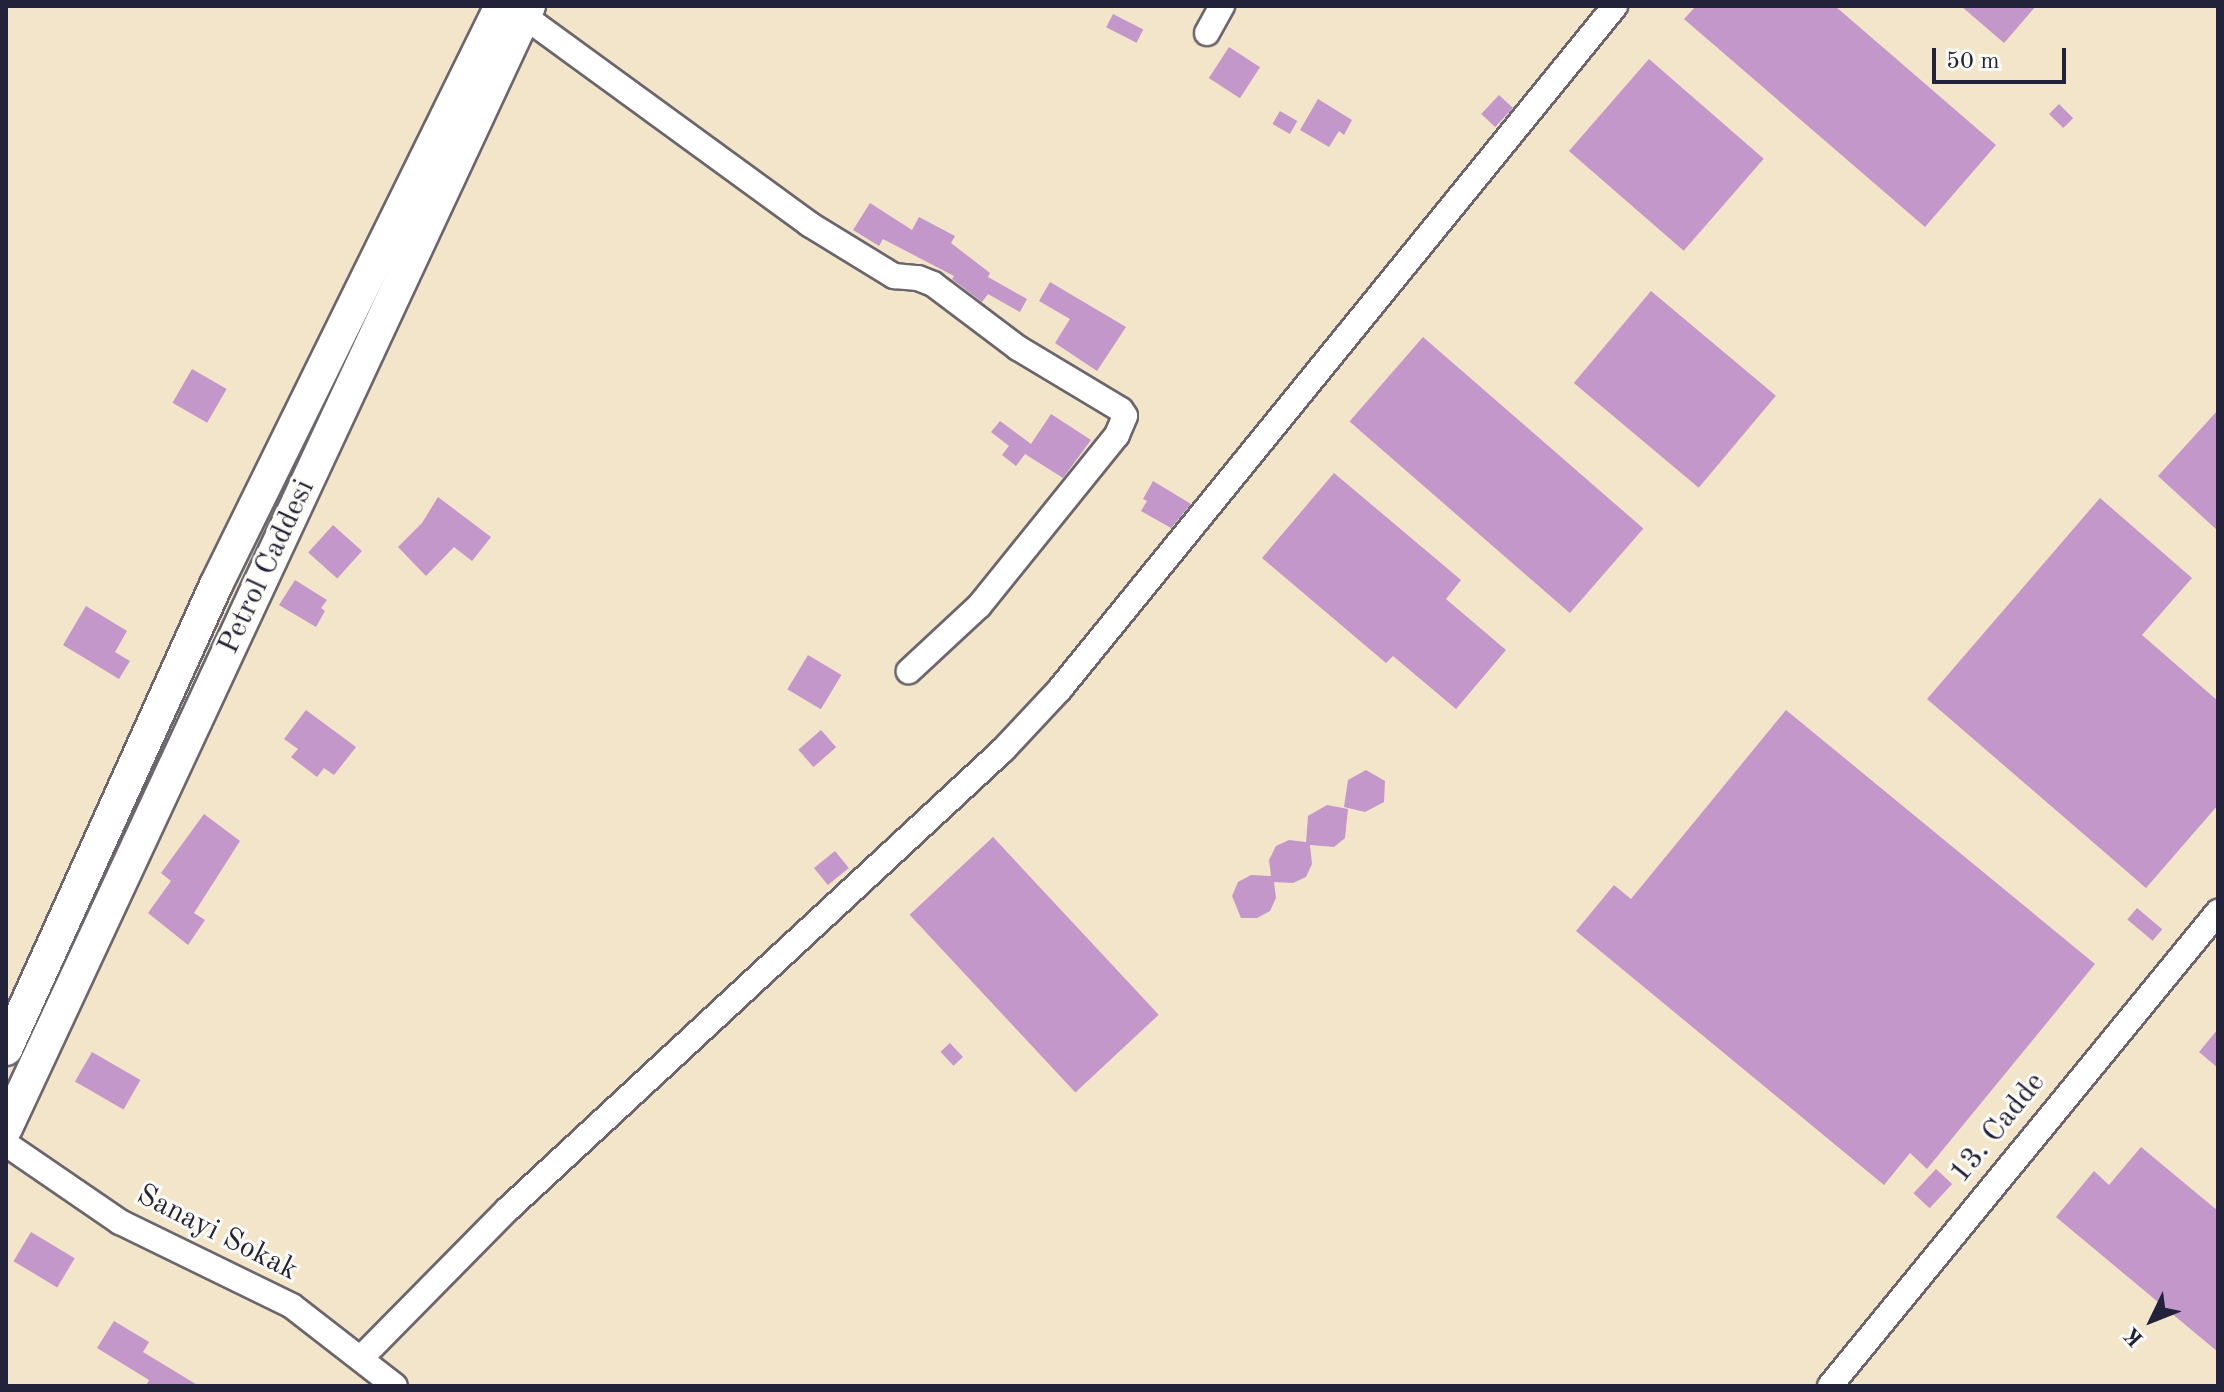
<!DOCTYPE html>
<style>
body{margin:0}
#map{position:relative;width:2224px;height:1392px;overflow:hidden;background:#f2e5ca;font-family:"Old Standard TT",serif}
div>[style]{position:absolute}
.building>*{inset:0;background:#c397c9;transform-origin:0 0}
.roads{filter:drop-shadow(2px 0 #6b666d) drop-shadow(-2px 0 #6b666d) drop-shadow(0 2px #6b666d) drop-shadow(0 -2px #6b666d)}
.minor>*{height:24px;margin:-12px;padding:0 12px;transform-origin:12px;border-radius:12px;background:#fff}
.major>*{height:32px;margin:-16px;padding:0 16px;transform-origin:16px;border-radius:16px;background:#fff}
span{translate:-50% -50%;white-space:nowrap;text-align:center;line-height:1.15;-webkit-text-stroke:6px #fdfcf7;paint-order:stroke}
.street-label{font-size:30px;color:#22223b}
.frame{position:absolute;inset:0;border:8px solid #22223b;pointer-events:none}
.north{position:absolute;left:2112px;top:1280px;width:80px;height:80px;-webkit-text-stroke:6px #fdfcf7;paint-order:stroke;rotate:227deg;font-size:22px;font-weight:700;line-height:32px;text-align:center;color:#22223b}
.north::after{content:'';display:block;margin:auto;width:28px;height:36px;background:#22223b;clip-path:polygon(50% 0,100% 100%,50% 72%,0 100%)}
.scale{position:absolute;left:1932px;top:48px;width:134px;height:36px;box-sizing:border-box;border:4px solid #22223b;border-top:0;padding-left:10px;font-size:24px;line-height:28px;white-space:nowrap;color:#22223b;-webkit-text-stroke:6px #fdfcf7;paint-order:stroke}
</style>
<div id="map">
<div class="building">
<div style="clip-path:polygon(1696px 6px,1835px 6px,1996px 145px,1925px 227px,1684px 19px)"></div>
<div style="clip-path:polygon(1961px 6px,2036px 6px,2004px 43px)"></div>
<div style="left:1113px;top:14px;width:34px;height:15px;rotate:27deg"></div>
<div style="left:1229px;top:47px;width:37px;height:37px;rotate:33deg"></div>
<div style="left:1649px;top:59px;width:152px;height:122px;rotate:41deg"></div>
<div style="left:1499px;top:95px;width:19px;height:26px;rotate:43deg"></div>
<div style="clip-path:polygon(1318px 99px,1352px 120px,1344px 135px,1339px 131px,1329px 147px,1300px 130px)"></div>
<div style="left:2059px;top:104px;width:20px;height:14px;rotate:45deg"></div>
<div style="left:1280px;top:111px;width:20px;height:15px;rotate:30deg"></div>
<div style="clip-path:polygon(870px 203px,912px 230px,919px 217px,955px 236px,951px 243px,990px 273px,988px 277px,1027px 299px,1020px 312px,988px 294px,982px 302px,952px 279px,954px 276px,883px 239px,879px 246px,853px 230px)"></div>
<div style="clip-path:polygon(1050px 282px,1126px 327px,1097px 371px,1055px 343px,1070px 319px,1039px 301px)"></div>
<div style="left:1651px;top:291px;width:163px;height:120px;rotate:40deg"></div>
<div style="left:1423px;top:337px;width:292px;height:112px;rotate:41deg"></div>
<div style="left:192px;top:369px;width:40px;height:39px;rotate:30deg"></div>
<div style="clip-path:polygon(2218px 410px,2218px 531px,2158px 476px)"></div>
<div style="clip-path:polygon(1051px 414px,1091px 440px,1063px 478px,1025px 454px,1016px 466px,1002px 455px,1009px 446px,991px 432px,1000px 421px,1031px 444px)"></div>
<div style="clip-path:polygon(1334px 473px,1461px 580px,1446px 599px,1506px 650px,1456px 709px,1393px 656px,1386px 663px,1262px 558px)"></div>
<div style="clip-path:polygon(1153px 481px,1191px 504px,1171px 528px,1141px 511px,1147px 501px,1143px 499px)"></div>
<div style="clip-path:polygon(438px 497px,491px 537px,472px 561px,454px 547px,426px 576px,398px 547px,422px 523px)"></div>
<div style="clip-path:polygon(2100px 498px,2192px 578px,2142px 635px,2218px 701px,2218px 805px,2146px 888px,1927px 699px)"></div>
<div style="left:333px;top:525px;width:39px;height:37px;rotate:42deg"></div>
<div style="clip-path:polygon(295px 580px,327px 600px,321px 608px,325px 611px,316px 627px,279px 605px)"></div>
<div style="clip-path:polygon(86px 606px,127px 631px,115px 652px,130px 661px,119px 679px,63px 645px)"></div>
<div style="left:808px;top:655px;width:39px;height:40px;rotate:31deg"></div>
<div style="clip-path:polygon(306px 710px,356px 747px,334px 775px,324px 768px,317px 777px,291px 757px,298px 749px,284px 739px)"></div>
<div style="clip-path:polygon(1786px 710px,2095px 964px,1927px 1169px,1910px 1153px,1884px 1185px,1576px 931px,1614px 885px,1631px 899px)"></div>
<div style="left:821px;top:730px;width:23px;height:30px;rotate:49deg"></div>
<div style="clip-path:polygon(1366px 770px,1385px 781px,1384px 802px,1365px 812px,1344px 807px,1348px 780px)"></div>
<div style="clip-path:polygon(1327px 805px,1348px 809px,1345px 838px,1334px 847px,1310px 845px,1312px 864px,1306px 877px,1293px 883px,1274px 882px,1276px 898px,1270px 911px,1257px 918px,1241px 918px,1232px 896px,1238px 882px,1251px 875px,1271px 876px,1269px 860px,1276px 846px,1289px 840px,1306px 842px,1308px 816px)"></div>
<div style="clip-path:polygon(204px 814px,240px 841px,194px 913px,205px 920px,188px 945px,148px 913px,171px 881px,161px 873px)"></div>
<div style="left:993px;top:837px;width:243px;height:114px;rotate:47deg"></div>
<div style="left:835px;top:851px;width:22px;height:27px;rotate:51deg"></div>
<div style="left:2137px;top:908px;width:33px;height:15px;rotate:40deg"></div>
<div style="clip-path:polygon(2218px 1029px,2218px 1068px,2199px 1052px)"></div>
<div style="left:950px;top:1043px;width:19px;height:13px;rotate:47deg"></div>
<div style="left:92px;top:1052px;width:56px;height:34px;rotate:30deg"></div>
<div style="clip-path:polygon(2141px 1147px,2218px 1211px,2218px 1352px,2056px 1217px,2094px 1171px,2109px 1185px)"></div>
<div style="left:1936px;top:1169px;width:22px;height:33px;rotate:43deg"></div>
<div style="left:31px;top:1232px;width:51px;height:34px;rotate:31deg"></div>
<div style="clip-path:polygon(114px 1321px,149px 1342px,143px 1352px,199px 1386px,146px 1386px,149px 1380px,97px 1348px)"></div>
</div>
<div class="roads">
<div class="minor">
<div style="left:524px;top:16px;width:353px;rotate:36.1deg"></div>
<div style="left:809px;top:224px;width:100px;rotate:31.5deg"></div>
<div style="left:894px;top:276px;width:24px;rotate:5deg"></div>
<div style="left:918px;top:278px;width:16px;rotate:22deg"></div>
<div style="left:933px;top:284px;width:106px;rotate:37deg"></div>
<div style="left:1018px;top:348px;width:120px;rotate:31deg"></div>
<div style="left:1121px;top:410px;width:7px;rotate:56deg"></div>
<div style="left:1125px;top:416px;width:21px;rotate:113deg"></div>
<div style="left:1117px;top:435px;width:220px;rotate:128.9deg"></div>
<div style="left:979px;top:606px;width:96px;rotate:137.1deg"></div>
<div style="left:1207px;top:33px;width:31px;rotate:-61deg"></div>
<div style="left:6px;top:1144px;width:138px;rotate:34.4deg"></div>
<div style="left:120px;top:1222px;width:191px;rotate:26deg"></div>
<div style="left:292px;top:1306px;width:130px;rotate:37.8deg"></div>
<div style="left:361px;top:1358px;width:209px;rotate:-45.4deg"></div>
<div style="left:508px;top:1209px;width:675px;rotate:-42.84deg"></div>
<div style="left:1003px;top:750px;width:83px;rotate:-46.9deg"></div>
<div style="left:1060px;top:689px;width:880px;rotate:-50.9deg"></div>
<div style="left:1830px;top:1386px;width:613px;rotate:-50.7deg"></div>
</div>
<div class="major">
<div style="left:6px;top:1049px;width:509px;rotate:-65.65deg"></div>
<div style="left:216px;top:585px;width:645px;rotate:-63.79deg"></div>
<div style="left:6px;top:1128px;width:1238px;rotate:-65.01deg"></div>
</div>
</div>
<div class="street-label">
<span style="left:267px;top:567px;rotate:-65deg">Petrol Caddesi</span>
<span style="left:1998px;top:1128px;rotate:-51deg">13. Cadde</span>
<span style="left:217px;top:1233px;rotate:27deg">Sanayi Sokak</span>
</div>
<div class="frame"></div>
<div class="north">K</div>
<div class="scale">50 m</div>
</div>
